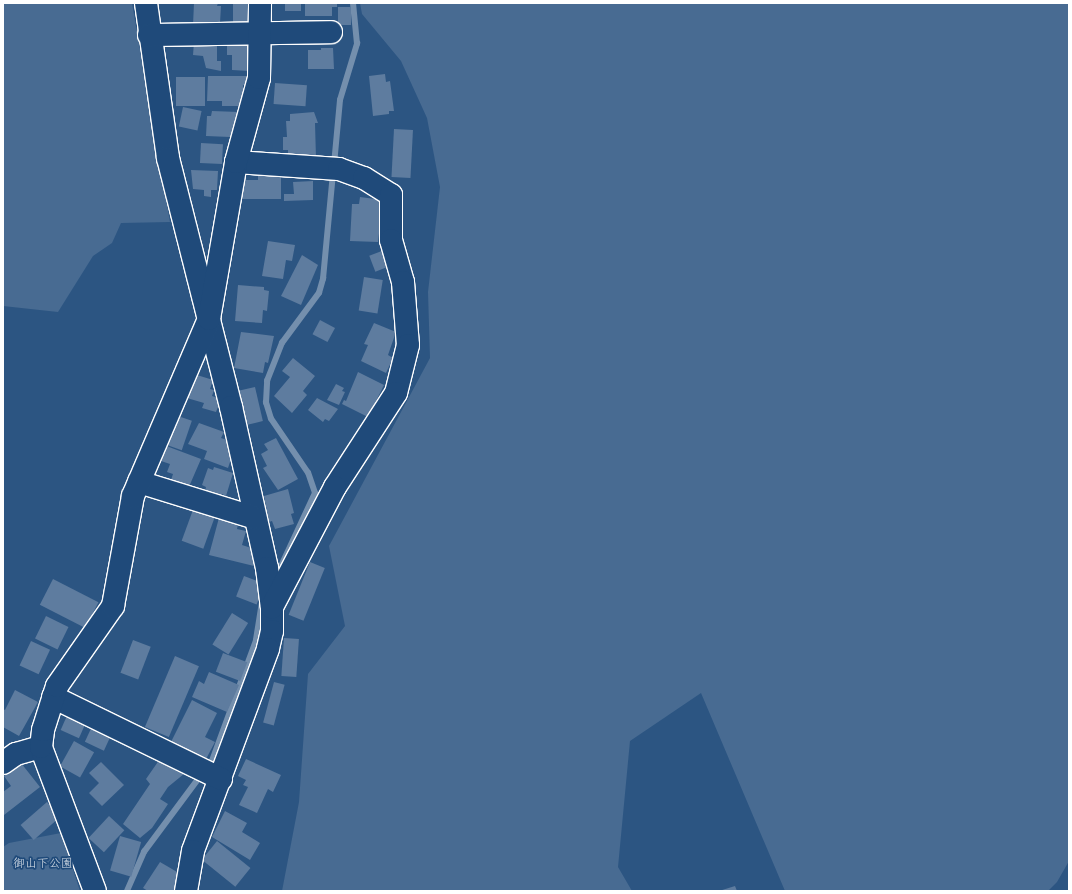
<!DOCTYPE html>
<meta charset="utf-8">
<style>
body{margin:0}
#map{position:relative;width:1072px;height:894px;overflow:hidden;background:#2c5582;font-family:"Architects Daughter","Klee One",sans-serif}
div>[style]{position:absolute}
.green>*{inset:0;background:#486b92}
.stream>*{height:5.5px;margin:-2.75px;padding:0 2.75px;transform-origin:2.75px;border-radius:2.75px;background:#748fad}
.building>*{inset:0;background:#5e7c9f;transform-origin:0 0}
.roads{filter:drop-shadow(1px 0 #fff) drop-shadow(-1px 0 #fff) drop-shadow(0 1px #fff) drop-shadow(0 -1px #fff)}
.minor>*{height:22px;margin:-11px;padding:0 11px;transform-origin:11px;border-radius:11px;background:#1f4a7a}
span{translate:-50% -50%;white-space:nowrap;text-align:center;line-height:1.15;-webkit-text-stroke:3.5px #1f4a7a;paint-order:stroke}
.park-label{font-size:12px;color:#dae1e9}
.frame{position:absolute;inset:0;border:4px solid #fff;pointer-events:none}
</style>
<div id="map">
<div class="green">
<div style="clip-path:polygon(3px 3px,132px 3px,170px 222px,121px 223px,112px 243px,93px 256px,58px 312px,3px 306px)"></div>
<div style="clip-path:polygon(360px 3px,1069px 3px,1069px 861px,1057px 882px,1048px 891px,785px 891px,701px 693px,630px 741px,618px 867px,632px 891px,282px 891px,299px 802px,308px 674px,345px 626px,329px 546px,430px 358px,428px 292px,440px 187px,427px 118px,401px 61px,362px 14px)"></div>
<div style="clip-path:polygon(61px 833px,80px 891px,3px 891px,3px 847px,9px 843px)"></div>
</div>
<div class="stream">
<div style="left:334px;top:165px;width:65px;rotate:-84.7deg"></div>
<div style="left:340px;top:100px;width:59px;rotate:-73.1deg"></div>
<div style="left:357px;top:44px;width:41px;rotate:-95.6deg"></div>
<div style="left:277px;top:575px;width:90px;rotate:-65.1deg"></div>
<div style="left:315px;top:493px;width:21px;rotate:-109deg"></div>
<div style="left:308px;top:473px;width:65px;rotate:-124.4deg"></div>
<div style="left:271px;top:419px;width:17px;rotate:-107deg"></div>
<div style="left:266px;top:403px;width:22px;rotate:-87deg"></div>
<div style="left:267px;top:381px;width:41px;rotate:-68.5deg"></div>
<div style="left:282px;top:343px;width:62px;rotate:-53.5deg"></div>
<div style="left:319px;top:293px;width:15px;rotate:-74deg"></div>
<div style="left:323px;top:279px;width:105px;rotate:-84.6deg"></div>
<div style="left:207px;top:767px;width:8px;rotate:-50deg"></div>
<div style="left:212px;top:761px;width:99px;rotate:-69.9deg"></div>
<div style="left:246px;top:668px;width:30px;rotate:-70deg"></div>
<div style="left:256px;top:640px;width:37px;rotate:-81deg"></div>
<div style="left:127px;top:891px;width:43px;rotate:-66.4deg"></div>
<div style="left:144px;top:852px;width:97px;rotate:-53.4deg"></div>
</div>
<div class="building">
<div style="clip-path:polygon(194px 3px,218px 3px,217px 6px,221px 6px,220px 23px,218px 25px,193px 25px)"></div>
<div style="left:233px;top:3px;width:20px;height:23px"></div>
<div style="left:285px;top:3px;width:16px;height:8px"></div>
<div style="clip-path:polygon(305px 3px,337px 3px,337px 7px,332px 7px,332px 16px,305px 16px)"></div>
<div style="left:338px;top:7px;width:13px;height:18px"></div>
<div style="clip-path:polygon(251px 41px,249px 71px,232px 70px,232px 55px,227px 55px,227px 43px)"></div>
<div style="clip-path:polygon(194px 42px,217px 43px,217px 61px,221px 61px,221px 71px,206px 68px,203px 56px,193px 55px)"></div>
<div style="clip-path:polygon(321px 48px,333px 48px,334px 69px,308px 69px,308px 50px,321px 50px)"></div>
<div style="clip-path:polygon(385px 74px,386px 82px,390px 81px,394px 111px,389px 111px,389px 114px,373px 116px,369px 76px)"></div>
<div style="clip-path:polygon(208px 76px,248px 76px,248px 85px,243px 85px,243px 106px,222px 106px,222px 101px,207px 101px)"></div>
<div style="left:176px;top:77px;width:29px;height:29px"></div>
<div style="left:275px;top:83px;width:32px;height:21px;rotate:4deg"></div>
<div style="left:183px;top:107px;width:19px;height:20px;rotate:12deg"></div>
<div style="clip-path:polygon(212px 111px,239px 112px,236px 130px,230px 137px,206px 136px,207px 116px,211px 116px)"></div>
<div style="clip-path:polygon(314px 112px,318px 123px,315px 123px,316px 158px,288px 159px,288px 150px,283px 150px,283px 137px,287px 137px,286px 121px,290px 121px,290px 114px)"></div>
<div style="left:394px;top:129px;width:19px;height:48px;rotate:3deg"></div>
<div style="left:201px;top:143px;width:22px;height:20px;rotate:3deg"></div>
<div style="clip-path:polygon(191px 170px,218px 171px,217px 190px,211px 190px,211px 197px,204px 196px,204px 190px,193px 189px)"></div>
<div style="clip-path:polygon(258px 173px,281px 173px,281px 199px,241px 199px,241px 180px,258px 180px)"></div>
<div style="clip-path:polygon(313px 181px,313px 200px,284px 201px,284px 194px,294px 194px,293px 182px)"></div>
<div style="clip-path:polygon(360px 197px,383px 200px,378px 242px,350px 241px,352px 204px,359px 204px)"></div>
<div style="clip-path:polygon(268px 241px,295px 245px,292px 261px,286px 260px,283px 279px,262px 276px)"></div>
<div style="left:387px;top:249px;width:17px;height:19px;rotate:69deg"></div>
<div style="clip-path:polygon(302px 255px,318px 265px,301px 305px,281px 296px)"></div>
<div style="left:364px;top:277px;width:19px;height:34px;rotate:9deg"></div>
<div style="clip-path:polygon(238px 285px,264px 287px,264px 290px,269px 291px,267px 311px,263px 310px,262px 323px,235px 321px)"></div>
<div style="left:320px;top:320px;width:17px;height:16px;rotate:28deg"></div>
<div style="clip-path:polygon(374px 323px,396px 332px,388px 355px,393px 358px,386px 373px,361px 361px,368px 345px,364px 344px)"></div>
<div style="clip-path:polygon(241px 332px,274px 336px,268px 363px,265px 362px,263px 373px,234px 368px)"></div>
<div style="clip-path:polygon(293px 358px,315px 376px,303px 391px,307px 395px,292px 413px,274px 396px,290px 377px,282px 371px)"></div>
<div style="clip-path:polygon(358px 372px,384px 385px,368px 417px,342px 404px,344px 400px,346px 401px)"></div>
<div style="clip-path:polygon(197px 375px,213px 380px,210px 389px,214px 390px,212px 396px,221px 399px,216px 412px,202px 408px,204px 403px,180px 396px,187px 376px,196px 380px)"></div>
<div style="clip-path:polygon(336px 384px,344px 388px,342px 391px,345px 392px,339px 405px,327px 400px)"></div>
<div style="left:255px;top:387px;width:35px;height:17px;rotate:77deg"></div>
<div style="clip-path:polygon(317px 398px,338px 409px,329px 421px,325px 419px,323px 422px,308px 410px)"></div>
<div style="left:172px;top:414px;width:21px;height:31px;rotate:19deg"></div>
<div style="clip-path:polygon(199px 423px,224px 432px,221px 438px,227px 440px,232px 456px,228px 468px,204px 459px,207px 451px,188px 444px)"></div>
<div style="clip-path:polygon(276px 438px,298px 479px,278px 490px,263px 468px,267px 466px,261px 454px,268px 450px,264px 444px)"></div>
<div style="clip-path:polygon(161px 444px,201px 459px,188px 489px,170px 483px,173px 474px,167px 472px,170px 464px,155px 459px)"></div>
<div style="clip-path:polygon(214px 467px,233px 473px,226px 496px,222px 494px,221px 500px,205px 491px,206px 487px,202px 485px,208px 468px,213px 470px)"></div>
<div style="clip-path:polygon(288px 489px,294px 513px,291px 514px,294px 524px,275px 529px,272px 521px,269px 522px,264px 496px)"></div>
<div style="left:194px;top:507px;width:23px;height:36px;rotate:20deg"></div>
<div style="clip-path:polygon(220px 514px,239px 519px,237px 529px,246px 531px,242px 545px,258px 550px,254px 566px,209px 555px)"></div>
<div style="left:310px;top:562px;width:16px;height:57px;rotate:22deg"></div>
<div style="left:244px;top:576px;width:22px;height:22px;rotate:21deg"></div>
<div style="left:53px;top:579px;width:51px;height:29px;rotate:27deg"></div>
<div style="left:232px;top:613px;width:19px;height:37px;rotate:32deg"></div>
<div style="left:46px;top:616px;width:25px;height:25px;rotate:26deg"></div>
<div style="left:284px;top:638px;width:15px;height:38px;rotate:4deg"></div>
<div style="left:133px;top:640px;width:19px;height:35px;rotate:21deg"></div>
<div style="left:31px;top:641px;width:21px;height:27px;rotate:25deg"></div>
<div style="left:223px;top:653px;width:26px;height:20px;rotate:21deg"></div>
<div style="left:175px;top:656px;width:26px;height:77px;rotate:23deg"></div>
<div style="clip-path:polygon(209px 672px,239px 685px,227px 712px,192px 697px,199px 681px,204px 684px)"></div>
<div style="left:274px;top:682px;width:11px;height:42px;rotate:15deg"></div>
<div style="clip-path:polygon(15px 690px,38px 702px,19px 736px,3px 727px,3px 709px,5px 710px)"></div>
<div style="clip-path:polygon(192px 700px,217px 713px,205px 737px,215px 742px,205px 761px,170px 744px)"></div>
<div style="left:70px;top:709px;width:20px;height:23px;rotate:24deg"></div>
<div style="left:95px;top:720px;width:21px;height:24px;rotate:25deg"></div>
<div style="left:74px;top:741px;width:23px;height:29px;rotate:29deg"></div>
<div style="clip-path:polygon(162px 756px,190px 769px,168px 787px,160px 799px,168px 804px,152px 828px,140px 838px,123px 824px,150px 784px,146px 779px)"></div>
<div style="clip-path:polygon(246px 759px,281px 775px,273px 792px,268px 789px,257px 813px,239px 805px,248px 787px,243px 785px,246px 780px,238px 776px)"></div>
<div style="clip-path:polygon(101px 762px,124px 785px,102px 806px,89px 793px,99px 783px,89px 773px)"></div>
<div style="clip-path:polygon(21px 763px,40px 787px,4px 815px,3px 792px,11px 786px,4px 776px)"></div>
<div style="left:47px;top:802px;width:20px;height:35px;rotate:49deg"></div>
<div style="clip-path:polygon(225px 811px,247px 823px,242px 832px,260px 843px,250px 860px,212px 837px)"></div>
<div style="left:109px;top:816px;width:21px;height:30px;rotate:43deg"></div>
<div style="left:120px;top:836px;width:22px;height:36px;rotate:16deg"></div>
<div style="left:217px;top:841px;width:43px;height:24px;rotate:39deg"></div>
<div style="clip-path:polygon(160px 862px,184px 876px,175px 891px,148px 891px,143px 888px)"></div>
<div style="clip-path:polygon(735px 886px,737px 891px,719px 891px)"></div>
</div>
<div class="roads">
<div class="minor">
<div style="left:146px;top:3px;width:157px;rotate:81.9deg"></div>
<div style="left:168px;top:158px;width:257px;rotate:75.8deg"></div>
<div style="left:231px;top:407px;width:165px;rotate:77.4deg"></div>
<div style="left:267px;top:568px;width:39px;rotate:83deg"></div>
<div style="left:272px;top:607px;width:24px;rotate:90deg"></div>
<div style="left:272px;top:631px;width:18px;rotate:103deg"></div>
<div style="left:268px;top:649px;width:215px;rotate:110.4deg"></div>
<div style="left:193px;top:851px;width:41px;rotate:99.9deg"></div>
<div style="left:149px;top:35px;width:182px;rotate:-0.9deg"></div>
<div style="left:236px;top:162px;width:103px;rotate:3.9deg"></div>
<div style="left:339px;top:169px;width:27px;rotate:20deg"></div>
<div style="left:364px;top:178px;width:32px;rotate:32deg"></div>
<div style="left:391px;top:195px;width:45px;rotate:90deg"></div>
<div style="left:391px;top:240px;width:44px;rotate:74.1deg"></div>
<div style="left:403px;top:282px;width:63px;rotate:85.5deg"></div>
<div style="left:408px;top:345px;width:49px;rotate:104deg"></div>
<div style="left:396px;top:393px;width:112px;rotate:123deg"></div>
<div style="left:335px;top:487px;width:136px;rotate:117.7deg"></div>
<div style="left:139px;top:482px;width:121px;rotate:17.2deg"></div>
<div style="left:53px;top:697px;width:187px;rotate:26deg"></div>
<div style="left:3px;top:763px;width:16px;rotate:-35deg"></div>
<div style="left:16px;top:754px;width:26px;rotate:-16deg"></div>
<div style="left:95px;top:891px;width:154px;rotate:-110.6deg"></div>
<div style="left:41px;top:747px;width:17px;rotate:-83deg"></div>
<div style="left:43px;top:730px;width:46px;rotate:-72.3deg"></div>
<div style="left:57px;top:686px;width:98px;rotate:-55deg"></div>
<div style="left:113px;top:606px;width:112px;rotate:-79.7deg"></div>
<div style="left:133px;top:496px;width:193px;rotate:-66.8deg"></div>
<div style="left:209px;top:319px;width:159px;rotate:-80.2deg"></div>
<div style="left:236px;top:162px;width:87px;rotate:-74.7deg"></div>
<div style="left:259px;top:78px;width:75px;rotate:-89.2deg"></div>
</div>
</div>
<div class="park-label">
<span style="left:43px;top:864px">御山下公園</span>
</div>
<div class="frame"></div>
</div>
